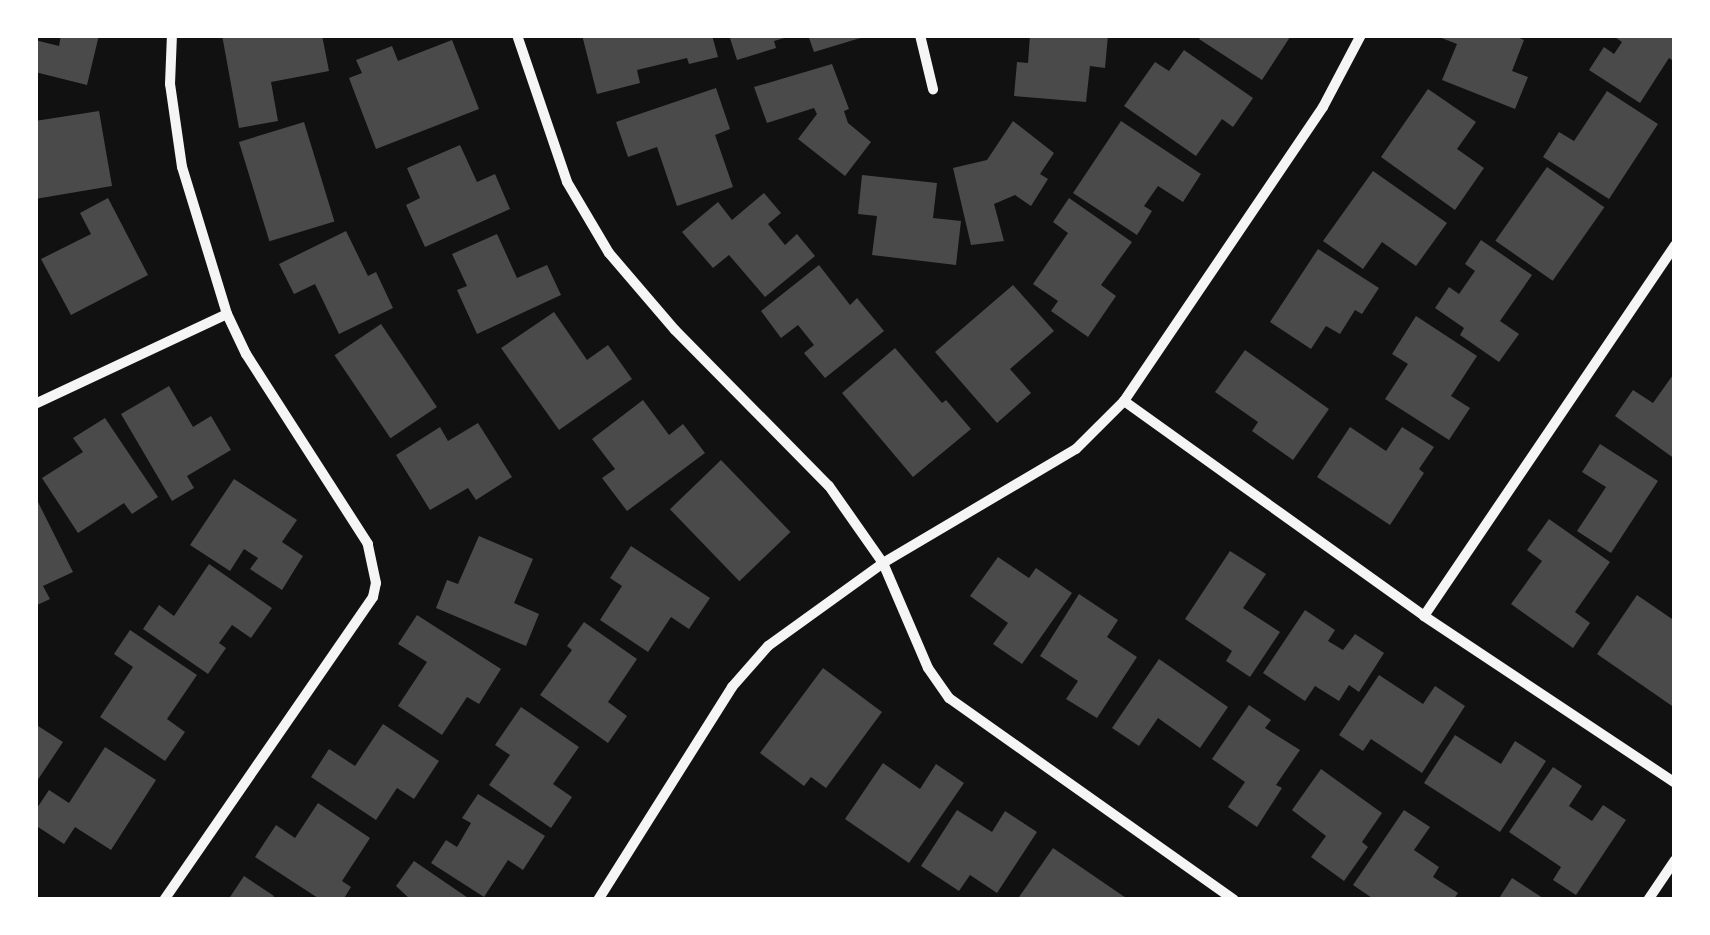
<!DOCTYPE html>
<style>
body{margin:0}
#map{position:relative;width:1710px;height:935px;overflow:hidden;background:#111;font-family:Cabin,sans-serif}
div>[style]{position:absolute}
.building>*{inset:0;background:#4a4a4a;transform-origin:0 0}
.minor>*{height:10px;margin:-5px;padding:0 5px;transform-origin:5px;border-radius:5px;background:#f5f5f5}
span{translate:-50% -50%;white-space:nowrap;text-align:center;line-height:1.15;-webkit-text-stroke:8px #fff;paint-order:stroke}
.frame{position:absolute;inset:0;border:38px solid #fff;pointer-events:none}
</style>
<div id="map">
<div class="building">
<div style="clip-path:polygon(61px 35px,99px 35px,87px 85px,35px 72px,35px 40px,59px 46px)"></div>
<div style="clip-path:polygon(222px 35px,322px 35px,329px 71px,271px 82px,278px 121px,239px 128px)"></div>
<div style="clip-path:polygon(582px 35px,712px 35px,718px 57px,689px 64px,687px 58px,637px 70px,640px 83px,597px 94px)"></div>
<div style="clip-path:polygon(729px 35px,791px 35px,791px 36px,774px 41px,776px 48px,737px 60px)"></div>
<div style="clip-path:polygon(808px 35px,867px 35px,867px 36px,814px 52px)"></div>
<div style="clip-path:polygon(1030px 35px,1108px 35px,1105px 68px,1090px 66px,1086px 102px,1014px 96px,1017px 62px,1028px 63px)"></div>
<div style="clip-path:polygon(1202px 35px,1287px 35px,1290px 37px,1262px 80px,1199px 39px)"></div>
<div style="clip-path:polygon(1434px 35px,1513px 35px,1524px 40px,1512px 71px,1528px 77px,1515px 109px,1442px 80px,1457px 44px)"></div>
<div style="clip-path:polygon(1612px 35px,1675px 35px,1675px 62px,1669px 58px,1640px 103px,1589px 70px,1604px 47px,1614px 54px,1622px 42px)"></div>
<div style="clip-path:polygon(452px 40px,479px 109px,376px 149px,349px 78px,362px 73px,356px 60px,392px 46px,398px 61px)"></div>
<div style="clip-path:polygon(1184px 50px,1253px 98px,1233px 127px,1222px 119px,1196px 156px,1124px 106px,1155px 62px,1169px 71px)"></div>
<div style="clip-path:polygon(832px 64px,849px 109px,844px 111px,848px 123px,871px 142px,845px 176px,798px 139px,817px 114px,814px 108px,767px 123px,754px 87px)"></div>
<div style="clip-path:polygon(716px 88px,730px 129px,715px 135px,733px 187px,677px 206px,657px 147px,628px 157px,616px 122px)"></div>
<div style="clip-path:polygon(1428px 89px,1476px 122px,1457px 149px,1484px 168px,1455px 210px,1381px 157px)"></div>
<div style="clip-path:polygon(1607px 91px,1658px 124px,1609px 199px,1543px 157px,1559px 132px,1574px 141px)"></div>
<div style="clip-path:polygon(99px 111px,112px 186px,35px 199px,35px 121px)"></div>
<div style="clip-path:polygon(1013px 121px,1054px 153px,1040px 174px,1048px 179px,1031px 206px,1015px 195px,994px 204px,1004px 241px,971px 245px,953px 168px,987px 160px)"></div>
<div style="clip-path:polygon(1121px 121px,1201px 174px,1183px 202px,1158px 186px,1144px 206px,1152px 211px,1137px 235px,1073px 193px)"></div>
<div style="left:304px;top:122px;width:104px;height:68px;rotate:73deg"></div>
<div style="clip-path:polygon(460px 145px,477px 182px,495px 174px,510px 209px,425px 247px,406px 205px,420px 198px,407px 168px)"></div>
<div style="left:1547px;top:167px;width:70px;height:90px;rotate:35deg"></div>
<div style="clip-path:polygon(1373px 171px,1447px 223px,1416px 266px,1382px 242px,1363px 269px,1323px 241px)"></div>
<div style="clip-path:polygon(862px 175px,937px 183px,933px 218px,961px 221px,956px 265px,872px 255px,877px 216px,858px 214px)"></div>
<div style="clip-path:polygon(764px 193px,781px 213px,768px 224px,785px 245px,797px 234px,815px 256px,765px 297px,729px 255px,713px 268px,682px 232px,718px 202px,732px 220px)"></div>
<div style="clip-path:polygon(108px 198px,148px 275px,71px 315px,41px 259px,91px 234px,80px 213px)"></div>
<div style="clip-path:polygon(1069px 198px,1132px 242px,1101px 285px,1116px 296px,1088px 337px,1051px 311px,1058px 301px,1033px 284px,1068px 233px,1053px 222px)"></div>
<div style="clip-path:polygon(346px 231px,368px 276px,376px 272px,393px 308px,339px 334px,315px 284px,294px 294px,279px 264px)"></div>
<div style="clip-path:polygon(497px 234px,517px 278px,547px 265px,561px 295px,477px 334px,457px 290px,467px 286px,452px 254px)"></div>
<div style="clip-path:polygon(1481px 240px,1532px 275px,1500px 321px,1519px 334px,1499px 362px,1460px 335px,1464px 328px,1435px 308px,1449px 287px,1459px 294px,1475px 271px,1465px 264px)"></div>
<div style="clip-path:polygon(1318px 249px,1379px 288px,1362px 314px,1355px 310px,1340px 334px,1326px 326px,1311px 349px,1270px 322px)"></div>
<div style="clip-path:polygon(819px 265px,850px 305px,857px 298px,884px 331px,825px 378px,804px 353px,814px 345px,798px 325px,781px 338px,761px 311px)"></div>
<div style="clip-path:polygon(1013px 285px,1054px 331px,1010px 369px,1031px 393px,997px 423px,935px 352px)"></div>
<div style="clip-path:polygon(554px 312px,587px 360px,608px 345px,632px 379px,559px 430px,501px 348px)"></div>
<div style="clip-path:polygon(1416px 316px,1477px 356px,1451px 396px,1470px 408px,1449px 440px,1385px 399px,1408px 364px,1392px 354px)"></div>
<div style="left:381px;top:324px;width:100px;height:56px;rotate:56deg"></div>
<div style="clip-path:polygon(895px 348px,942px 403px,946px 400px,971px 429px,913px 477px,842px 393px)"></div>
<div style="clip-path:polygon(1245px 350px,1329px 409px,1293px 460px,1252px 431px,1258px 422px,1215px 392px)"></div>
<div style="clip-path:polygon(1675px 372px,1675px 459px,1615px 416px,1633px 390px,1653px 403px)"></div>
<div style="clip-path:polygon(169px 386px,193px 427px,211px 416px,231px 450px,187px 476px,194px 488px,172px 501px,121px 414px)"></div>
<div style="clip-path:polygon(643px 400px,669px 435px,683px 424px,705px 453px,627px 511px,602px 478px,615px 469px,592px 439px)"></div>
<div style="clip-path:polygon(105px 418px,158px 497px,132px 514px,124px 503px,78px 533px,42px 478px,83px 452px,73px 438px)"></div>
<div style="clip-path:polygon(478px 423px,512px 477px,476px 500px,468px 488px,430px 510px,396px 455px,440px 427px,448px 441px)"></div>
<div style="clip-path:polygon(1350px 427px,1386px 451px,1402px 427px,1434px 447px,1419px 469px,1424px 473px,1390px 525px,1317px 477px)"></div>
<div style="clip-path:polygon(1600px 444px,1658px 481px,1611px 553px,1577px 531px,1606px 487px,1582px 472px)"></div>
<div style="left:721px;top:460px;width:100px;height:71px;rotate:46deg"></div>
<div style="clip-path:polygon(234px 479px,297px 520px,282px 542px,303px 556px,282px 590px,250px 569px,258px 558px,244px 549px,230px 571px,190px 545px)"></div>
<div style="clip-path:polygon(35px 496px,73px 572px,43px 586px,50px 599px,35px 606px)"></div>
<div style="clip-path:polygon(1549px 519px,1610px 562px,1575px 612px,1590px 623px,1573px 648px,1511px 604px,1542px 561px,1527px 550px)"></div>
<div style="clip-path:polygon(479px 536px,533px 559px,514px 603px,539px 614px,526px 646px,436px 608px,447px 580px,458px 584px)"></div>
<div style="clip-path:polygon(631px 546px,710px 598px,689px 629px,671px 617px,648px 652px,600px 620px,622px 586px,610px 578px)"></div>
<div style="clip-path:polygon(1230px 551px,1266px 574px,1243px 608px,1280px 632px,1250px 677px,1226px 661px,1232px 651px,1185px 619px)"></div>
<div style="clip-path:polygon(998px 557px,1029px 578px,1036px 568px,1072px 593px,1022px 664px,993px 644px,1008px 623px,970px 596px)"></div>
<div style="clip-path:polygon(209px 564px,272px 608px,251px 638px,232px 625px,219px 643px,226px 648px,208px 674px,143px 629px,159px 605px,174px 616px)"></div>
<div style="clip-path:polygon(1079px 594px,1118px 620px,1107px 637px,1137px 657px,1097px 718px,1066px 699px,1078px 681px,1040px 656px)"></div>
<div style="clip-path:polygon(1637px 595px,1675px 621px,1675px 708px,1597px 654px)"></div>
<div style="clip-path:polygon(1305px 610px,1335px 630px,1328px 641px,1343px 650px,1355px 634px,1384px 653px,1359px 692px,1349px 685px,1339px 701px,1315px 686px,1305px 701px,1263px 673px)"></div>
<div style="clip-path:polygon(417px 615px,501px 669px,479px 704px,467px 697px,442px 735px,398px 706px,427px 662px,398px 644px)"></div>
<div style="clip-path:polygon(584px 622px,637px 659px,608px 702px,627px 716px,608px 743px,540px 695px,572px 650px,567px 646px)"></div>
<div style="clip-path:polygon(130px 630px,197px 675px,167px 719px,185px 732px,165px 761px,100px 717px,133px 667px,114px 654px)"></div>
<div style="clip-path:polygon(1159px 659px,1228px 707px,1200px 748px,1158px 718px,1139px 746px,1112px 728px)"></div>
<div style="clip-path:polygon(823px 668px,882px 712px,826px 788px,811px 777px,804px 786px,760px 753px)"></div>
<div style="clip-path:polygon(1379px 675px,1423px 704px,1435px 686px,1465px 706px,1422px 773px,1371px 739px,1363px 751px,1339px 735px)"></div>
<div style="clip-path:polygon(1249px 705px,1271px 720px,1265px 728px,1300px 750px,1276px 785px,1282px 788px,1257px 827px,1228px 807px,1245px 782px,1212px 759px)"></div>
<div style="clip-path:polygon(521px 707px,579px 747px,553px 784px,572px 797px,551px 828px,489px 785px,510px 755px,495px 745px)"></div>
<div style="clip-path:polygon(35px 724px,63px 742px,35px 784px)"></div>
<div style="clip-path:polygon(383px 724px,439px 761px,414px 799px,397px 788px,376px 820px,311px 777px,329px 749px,355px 766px)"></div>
<div style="clip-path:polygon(1455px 735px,1501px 764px,1515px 741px,1546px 761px,1500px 832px,1424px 783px)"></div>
<div style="clip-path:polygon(105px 747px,156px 780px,111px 850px,75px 827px,64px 844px,35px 825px,35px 811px,49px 790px,69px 803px)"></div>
<div style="clip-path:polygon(883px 763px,920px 789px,936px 764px,964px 783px,909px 863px,845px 819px)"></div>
<div style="clip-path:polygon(1553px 767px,1582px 786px,1569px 806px,1592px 821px,1603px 805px,1626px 820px,1576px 895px,1553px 880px,1561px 867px,1509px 832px)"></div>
<div style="clip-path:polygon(1321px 769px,1382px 813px,1362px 842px,1368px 847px,1344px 881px,1311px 857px,1326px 836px,1292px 810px)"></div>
<div style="clip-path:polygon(478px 794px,545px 836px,523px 870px,508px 860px,484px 897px,431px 863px,446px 840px,457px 847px,471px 823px,462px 818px)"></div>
<div style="clip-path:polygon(318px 803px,370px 838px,342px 881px,351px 887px,343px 900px,321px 900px,255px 857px,276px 825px,295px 838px)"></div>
<div style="clip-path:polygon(957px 810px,992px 832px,1005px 811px,1037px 832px,997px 893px,970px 875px,959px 891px,921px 866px)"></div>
<div style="clip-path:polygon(1404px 810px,1430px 827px,1414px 850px,1439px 867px,1433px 877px,1458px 893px,1453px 900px,1375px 900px,1353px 885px)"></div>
<div style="clip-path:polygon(1053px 848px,1129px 900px,1017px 900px)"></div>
<div style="clip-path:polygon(414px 861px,471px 900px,411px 900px,396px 886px)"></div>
<div style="clip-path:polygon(244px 876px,274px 896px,272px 900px,228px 900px)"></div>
<div style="clip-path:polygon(1512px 878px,1546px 900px,1498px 900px)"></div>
</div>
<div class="minor">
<div style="left:517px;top:35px;width:155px;rotate:71.2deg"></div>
<div style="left:567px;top:182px;width:82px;rotate:59.4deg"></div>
<div style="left:609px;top:253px;width:101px;rotate:49.4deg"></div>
<div style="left:675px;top:330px;width:219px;rotate:45.4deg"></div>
<div style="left:829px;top:486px;width:94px;rotate:55deg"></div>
<div style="left:883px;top:563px;width:114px;rotate:66.8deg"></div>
<div style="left:928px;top:668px;width:37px;rotate:55deg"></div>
<div style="left:949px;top:698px;width:349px;rotate:35.3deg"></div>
<div style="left:920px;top:35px;width:56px;rotate:76.5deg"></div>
<div style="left:1124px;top:401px;width:369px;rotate:35.6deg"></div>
<div style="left:1424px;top:616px;width:301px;rotate:33.6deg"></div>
<div style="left:35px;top:404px;width:212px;rotate:-25.1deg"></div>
<div style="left:1424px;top:616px;width:448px;rotate:-55.9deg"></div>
<div style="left:164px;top:900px;width:368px;rotate:-55.4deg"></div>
<div style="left:373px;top:597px;width:14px;rotate:-78deg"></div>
<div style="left:376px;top:583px;width:40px;rotate:-102deg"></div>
<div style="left:368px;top:544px;width:226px;rotate:-122.7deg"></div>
<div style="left:246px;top:354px;width:44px;rotate:-115.4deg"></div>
<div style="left:227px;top:314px;width:154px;rotate:-107deg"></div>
<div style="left:182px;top:167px;width:84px;rotate:-98.2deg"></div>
<div style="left:170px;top:84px;width:49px;rotate:-87.7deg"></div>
<div style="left:598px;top:900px;width:252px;rotate:-57.8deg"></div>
<div style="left:732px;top:687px;width:55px;rotate:-48.7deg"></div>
<div style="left:768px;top:646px;width:142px;rotate:-35.8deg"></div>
<div style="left:883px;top:563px;width:224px;rotate:-30.6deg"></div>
<div style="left:1076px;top:449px;width:68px;rotate:-45deg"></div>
<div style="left:1124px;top:401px;width:355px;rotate:-55.9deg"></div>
<div style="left:1323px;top:107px;width:81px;rotate:-62.2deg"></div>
<div style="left:1648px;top:900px;width:48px;rotate:-56deg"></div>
</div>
<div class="frame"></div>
</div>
